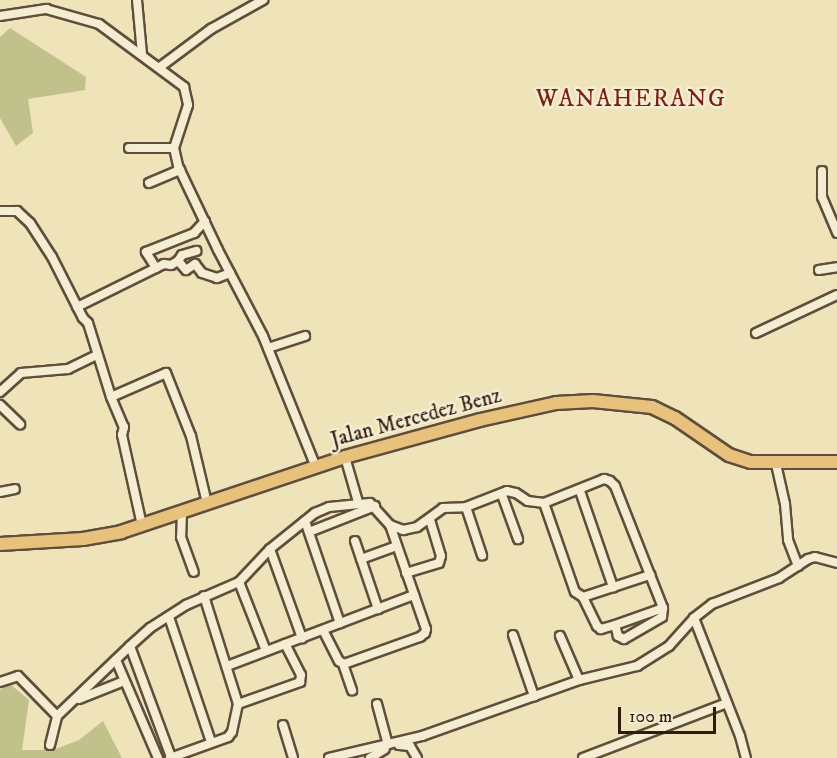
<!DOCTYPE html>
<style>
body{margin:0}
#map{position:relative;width:837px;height:758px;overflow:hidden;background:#efe3ba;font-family:"IM FELL DW Pica",serif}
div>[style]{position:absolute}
.green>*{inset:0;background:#c0c18b}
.roads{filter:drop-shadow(2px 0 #5f4e3b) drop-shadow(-2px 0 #5f4e3b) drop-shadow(0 2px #5f4e3b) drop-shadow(0 -2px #5f4e3b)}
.street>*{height:8px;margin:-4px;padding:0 4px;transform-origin:4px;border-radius:4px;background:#f5edd2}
.primary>*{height:12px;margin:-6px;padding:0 6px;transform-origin:6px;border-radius:6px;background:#e8c27d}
span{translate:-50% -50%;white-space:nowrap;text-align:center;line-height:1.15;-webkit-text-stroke:5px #f5edd2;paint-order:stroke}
.street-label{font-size:21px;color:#2f1c11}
.quarter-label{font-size:24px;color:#7a1f14;letter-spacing:1.5px}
.scale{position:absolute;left:618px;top:707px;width:98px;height:27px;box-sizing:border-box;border:3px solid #2f1c11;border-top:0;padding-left:8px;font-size:18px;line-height:21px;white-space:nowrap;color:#2f1c11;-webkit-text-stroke:4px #f5edd2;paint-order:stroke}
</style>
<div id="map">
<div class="green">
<div style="clip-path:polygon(10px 28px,86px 77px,85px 90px,28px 99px,33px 133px,16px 146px,0 118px,0 37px)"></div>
<div style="clip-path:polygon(10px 684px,29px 700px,22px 750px,53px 750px,79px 740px,103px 721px,122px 758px,0 758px,0 689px)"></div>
</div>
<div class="roads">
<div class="street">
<div style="left:137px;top:0;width:54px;rotate:84.7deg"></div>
<div style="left:0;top:16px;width:47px;rotate:-8.7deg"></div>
<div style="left:46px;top:9px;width:55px;rotate:15.8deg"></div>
<div style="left:99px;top:24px;width:106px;rotate:36.5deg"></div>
<div style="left:184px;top:87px;width:18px;rotate:77deg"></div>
<div style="left:188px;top:105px;width:45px;rotate:108deg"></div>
<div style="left:174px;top:148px;width:18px;rotate:77deg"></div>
<div style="left:178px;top:166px;width:93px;rotate:64.5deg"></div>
<div style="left:218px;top:250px;width:97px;rotate:62.4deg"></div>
<div style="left:263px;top:336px;width:141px;rotate:68deg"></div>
<div style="left:160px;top:67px;width:64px;rotate:-36.7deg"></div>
<div style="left:211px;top:29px;width:60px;rotate:-29.1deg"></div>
<div style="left:129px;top:148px;width:45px"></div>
<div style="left:822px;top:171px;width:26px;rotate:90deg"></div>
<div style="left:822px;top:197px;width:39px;rotate:67deg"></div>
<div style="left:149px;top:183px;width:34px;rotate:-23deg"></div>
<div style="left:0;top:211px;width:17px"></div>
<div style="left:17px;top:211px;width:18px;rotate:43deg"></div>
<div style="left:30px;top:223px;width:40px;rotate:57.1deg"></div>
<div style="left:52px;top:257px;width:68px;rotate:63.1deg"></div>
<div style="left:83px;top:318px;width:7px;rotate:45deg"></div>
<div style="left:88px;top:323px;width:77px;rotate:72.7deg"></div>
<div style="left:111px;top:397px;width:33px;rotate:67deg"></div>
<div style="left:124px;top:427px;width:8px;rotate:104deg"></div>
<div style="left:122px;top:435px;width:92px;rotate:77.5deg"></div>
<div style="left:178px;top:261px;width:7px;rotate:-56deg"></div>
<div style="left:182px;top:255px;width:15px;rotate:-16deg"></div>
<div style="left:156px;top:268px;width:19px;rotate:-122deg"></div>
<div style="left:146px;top:252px;width:52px;rotate:-21.6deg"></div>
<div style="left:194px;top:233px;width:16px;rotate:-47deg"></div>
<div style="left:819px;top:270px;width:18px;rotate:-9deg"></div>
<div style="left:77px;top:307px;width:97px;rotate:-26.3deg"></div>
<div style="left:164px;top:264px;width:7px;rotate:8deg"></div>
<div style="left:171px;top:265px;width:8px;rotate:-30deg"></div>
<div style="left:178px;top:261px;width:12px;rotate:48deg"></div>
<div style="left:186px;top:270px;width:11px;rotate:-34deg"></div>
<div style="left:195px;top:264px;width:11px;rotate:52deg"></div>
<div style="left:202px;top:273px;width:16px;rotate:18deg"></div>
<div style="left:217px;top:278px;width:14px;rotate:-21deg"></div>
<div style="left:756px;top:333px;width:89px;rotate:-25.1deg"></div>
<div style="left:268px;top:348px;width:39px;rotate:-18deg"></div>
<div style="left:0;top:392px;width:28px;rotate:-42deg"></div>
<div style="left:21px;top:373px;width:47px;rotate:-4.9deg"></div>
<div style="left:68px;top:369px;width:32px;rotate:-26deg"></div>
<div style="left:111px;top:397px;width:60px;rotate:-23.6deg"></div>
<div style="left:166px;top:373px;width:68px;rotate:68.4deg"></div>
<div style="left:191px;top:436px;width:69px;rotate:76.6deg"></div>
<div style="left:0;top:405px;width:28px;rotate:44deg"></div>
<div style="left:345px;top:457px;width:47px;rotate:73.9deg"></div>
<div style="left:776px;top:464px;width:41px;rotate:77.3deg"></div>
<div style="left:785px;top:504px;width:36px;rotate:85deg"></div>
<div style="left:788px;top:540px;width:28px;rotate:69deg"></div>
<div style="left:580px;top:491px;width:102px;rotate:71deg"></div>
<div style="left:0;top:492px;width:15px;rotate:-11deg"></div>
<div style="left:502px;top:495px;width:47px;rotate:70deg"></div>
<div style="left:466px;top:507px;width:51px;rotate:71.6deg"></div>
<div style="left:182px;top:512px;width:25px;rotate:92deg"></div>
<div style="left:181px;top:537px;width:37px;rotate:70deg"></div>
<div style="left:305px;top:521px;width:108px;rotate:71.1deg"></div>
<div style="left:309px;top:532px;width:71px;rotate:-21.5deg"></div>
<div style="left:355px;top:541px;width:72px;rotate:71.3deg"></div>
<div style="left:270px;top:549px;width:95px;rotate:70.2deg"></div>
<div style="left:361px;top:559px;width:38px;rotate:-20deg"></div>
<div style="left:406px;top:573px;width:34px;rotate:-17deg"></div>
<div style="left:439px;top:563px;width:7px;rotate:-74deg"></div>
<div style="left:441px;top:556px;width:39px;rotate:-107deg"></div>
<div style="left:239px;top:582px;width:74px;rotate:68.6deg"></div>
<div style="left:204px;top:596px;width:113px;rotate:72.5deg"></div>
<div style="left:583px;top:597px;width:71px;rotate:-18.2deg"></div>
<div style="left:169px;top:617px;width:132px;rotate:71.4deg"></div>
<div style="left:694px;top:618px;width:127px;rotate:68.7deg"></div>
<div style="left:740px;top:736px;width:23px;rotate:75deg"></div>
<div style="left:615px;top:625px;width:51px;rotate:-19.5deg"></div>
<div style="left:323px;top:630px;width:35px;rotate:63deg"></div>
<div style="left:339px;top:661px;width:6px;rotate:31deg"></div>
<div style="left:344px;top:664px;width:81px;rotate:-19.6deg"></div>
<div style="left:420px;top:637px;width:6px;rotate:-39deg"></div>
<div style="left:425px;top:633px;width:4px;rotate:-76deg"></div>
<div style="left:426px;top:629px;width:110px;rotate:-109.1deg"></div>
<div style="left:513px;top:635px;width:65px;rotate:71deg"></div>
<div style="left:560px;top:636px;width:48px;rotate:66.6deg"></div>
<div style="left:116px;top:660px;width:107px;rotate:66.8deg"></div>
<div style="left:343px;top:664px;width:28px;rotate:71deg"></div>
<div style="left:227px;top:666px;width:200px;rotate:-20.8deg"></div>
<div style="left:0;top:682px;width:19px;rotate:-18deg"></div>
<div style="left:18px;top:676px;width:56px;rotate:45.7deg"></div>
<div style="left:79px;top:699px;width:48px;rotate:-21.8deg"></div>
<div style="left:377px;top:704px;width:42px;rotate:75deg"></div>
<div style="left:283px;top:725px;width:34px;rotate:73deg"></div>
<div style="left:50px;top:745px;width:30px;rotate:-76deg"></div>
<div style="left:57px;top:716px;width:101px;rotate:-43.8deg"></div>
<div style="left:399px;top:745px;width:11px;rotate:5deg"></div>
<div style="left:410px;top:746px;width:14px;rotate:60deg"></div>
<div style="left:171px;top:757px;width:118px;rotate:-110.3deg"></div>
<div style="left:130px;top:646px;width:27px;rotate:-42deg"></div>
<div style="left:150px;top:628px;width:43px;rotate:-32.6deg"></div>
<div style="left:186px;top:605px;width:58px;rotate:-23.5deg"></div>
<div style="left:239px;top:582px;width:45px;rotate:-46.8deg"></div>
<div style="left:270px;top:549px;width:58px;rotate:-38.7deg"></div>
<div style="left:315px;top:513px;width:15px;rotate:-23deg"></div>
<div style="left:329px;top:507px;width:41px;rotate:-5.6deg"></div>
<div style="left:370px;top:503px;width:30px;rotate:48deg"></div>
<div style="left:390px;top:525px;width:14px;rotate:21deg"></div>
<div style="left:403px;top:530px;width:14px;rotate:-12deg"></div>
<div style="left:417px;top:527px;width:32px;rotate:-36deg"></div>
<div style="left:443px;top:508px;width:23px;rotate:-2deg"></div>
<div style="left:466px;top:507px;width:44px;rotate:-21.3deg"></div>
<div style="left:507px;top:491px;width:9px;rotate:13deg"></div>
<div style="left:516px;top:493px;width:14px;rotate:34deg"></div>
<div style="left:528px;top:501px;width:16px;rotate:7deg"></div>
<div style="left:544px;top:503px;width:65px;rotate:-21.8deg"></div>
<div style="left:604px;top:479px;width:6px;rotate:18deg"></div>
<div style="left:610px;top:481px;width:7px;rotate:45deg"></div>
<div style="left:615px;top:486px;width:131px;rotate:68.5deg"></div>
<div style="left:663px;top:608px;width:9px;rotate:96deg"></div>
<div style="left:662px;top:617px;width:44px;rotate:149.9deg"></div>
<div style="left:624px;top:639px;width:7px;rotate:-153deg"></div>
<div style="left:618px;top:636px;width:11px;rotate:-105deg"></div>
<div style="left:615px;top:625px;width:15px;rotate:164deg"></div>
<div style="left:601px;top:629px;width:5px;rotate:-143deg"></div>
<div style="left:597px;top:626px;width:32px;rotate:-116deg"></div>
<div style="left:583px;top:597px;width:9px;rotate:-148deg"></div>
<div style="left:575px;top:592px;width:94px;rotate:-109.2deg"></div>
<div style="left:170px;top:758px;width:62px;rotate:-19.9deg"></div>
<div style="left:228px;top:737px;width:6px;rotate:-51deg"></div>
<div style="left:232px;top:732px;width:29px;rotate:-78deg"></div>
<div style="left:238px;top:704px;width:66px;rotate:-19.5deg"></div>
<div style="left:300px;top:682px;width:7px;rotate:-82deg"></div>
<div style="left:301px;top:675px;width:35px;rotate:-117deg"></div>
<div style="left:329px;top:758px;width:96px;rotate:-13.3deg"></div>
<div style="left:422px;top:736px;width:167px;rotate:-19.6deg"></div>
<div style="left:579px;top:680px;width:60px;rotate:-13.6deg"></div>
<div style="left:637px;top:666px;width:38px;rotate:-32deg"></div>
<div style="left:669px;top:646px;width:38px;rotate:-48deg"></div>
<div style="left:694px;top:618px;width:23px;rotate:-38deg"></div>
<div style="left:712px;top:604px;width:72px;rotate:-21.2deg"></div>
<div style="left:779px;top:578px;width:35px;rotate:-33deg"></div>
<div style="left:808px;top:559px;width:7px;rotate:-16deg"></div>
<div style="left:815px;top:557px;width:23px;rotate:15deg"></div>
<div style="left:370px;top:758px;width:17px;rotate:-31deg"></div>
<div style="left:583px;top:758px;width:154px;rotate:-20.9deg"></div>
</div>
<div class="primary">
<div style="left:0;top:544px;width:83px;rotate:-3.4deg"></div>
<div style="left:83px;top:539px;width:39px;rotate:-10deg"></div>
<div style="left:121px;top:532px;width:236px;rotate:-18.5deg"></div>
<div style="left:345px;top:457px;width:140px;rotate:-15.3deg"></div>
<div style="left:480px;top:420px;width:78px;rotate:-12.6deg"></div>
<div style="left:556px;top:403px;width:37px;rotate:-3deg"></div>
<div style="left:593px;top:401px;width:59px;rotate:5.8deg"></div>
<div style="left:652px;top:407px;width:25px;rotate:26deg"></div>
<div style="left:675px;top:418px;width:65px;rotate:34.4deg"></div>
<div style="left:729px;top:455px;width:23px;rotate:18deg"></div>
<div style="left:751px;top:462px;width:86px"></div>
</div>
</div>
<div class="street-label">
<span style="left:416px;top:418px;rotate:-15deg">Jalan Mercedez Benz</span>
</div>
<div class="quarter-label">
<span style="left:631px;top:100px">WANAHERANG</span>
</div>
<div class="scale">100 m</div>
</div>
